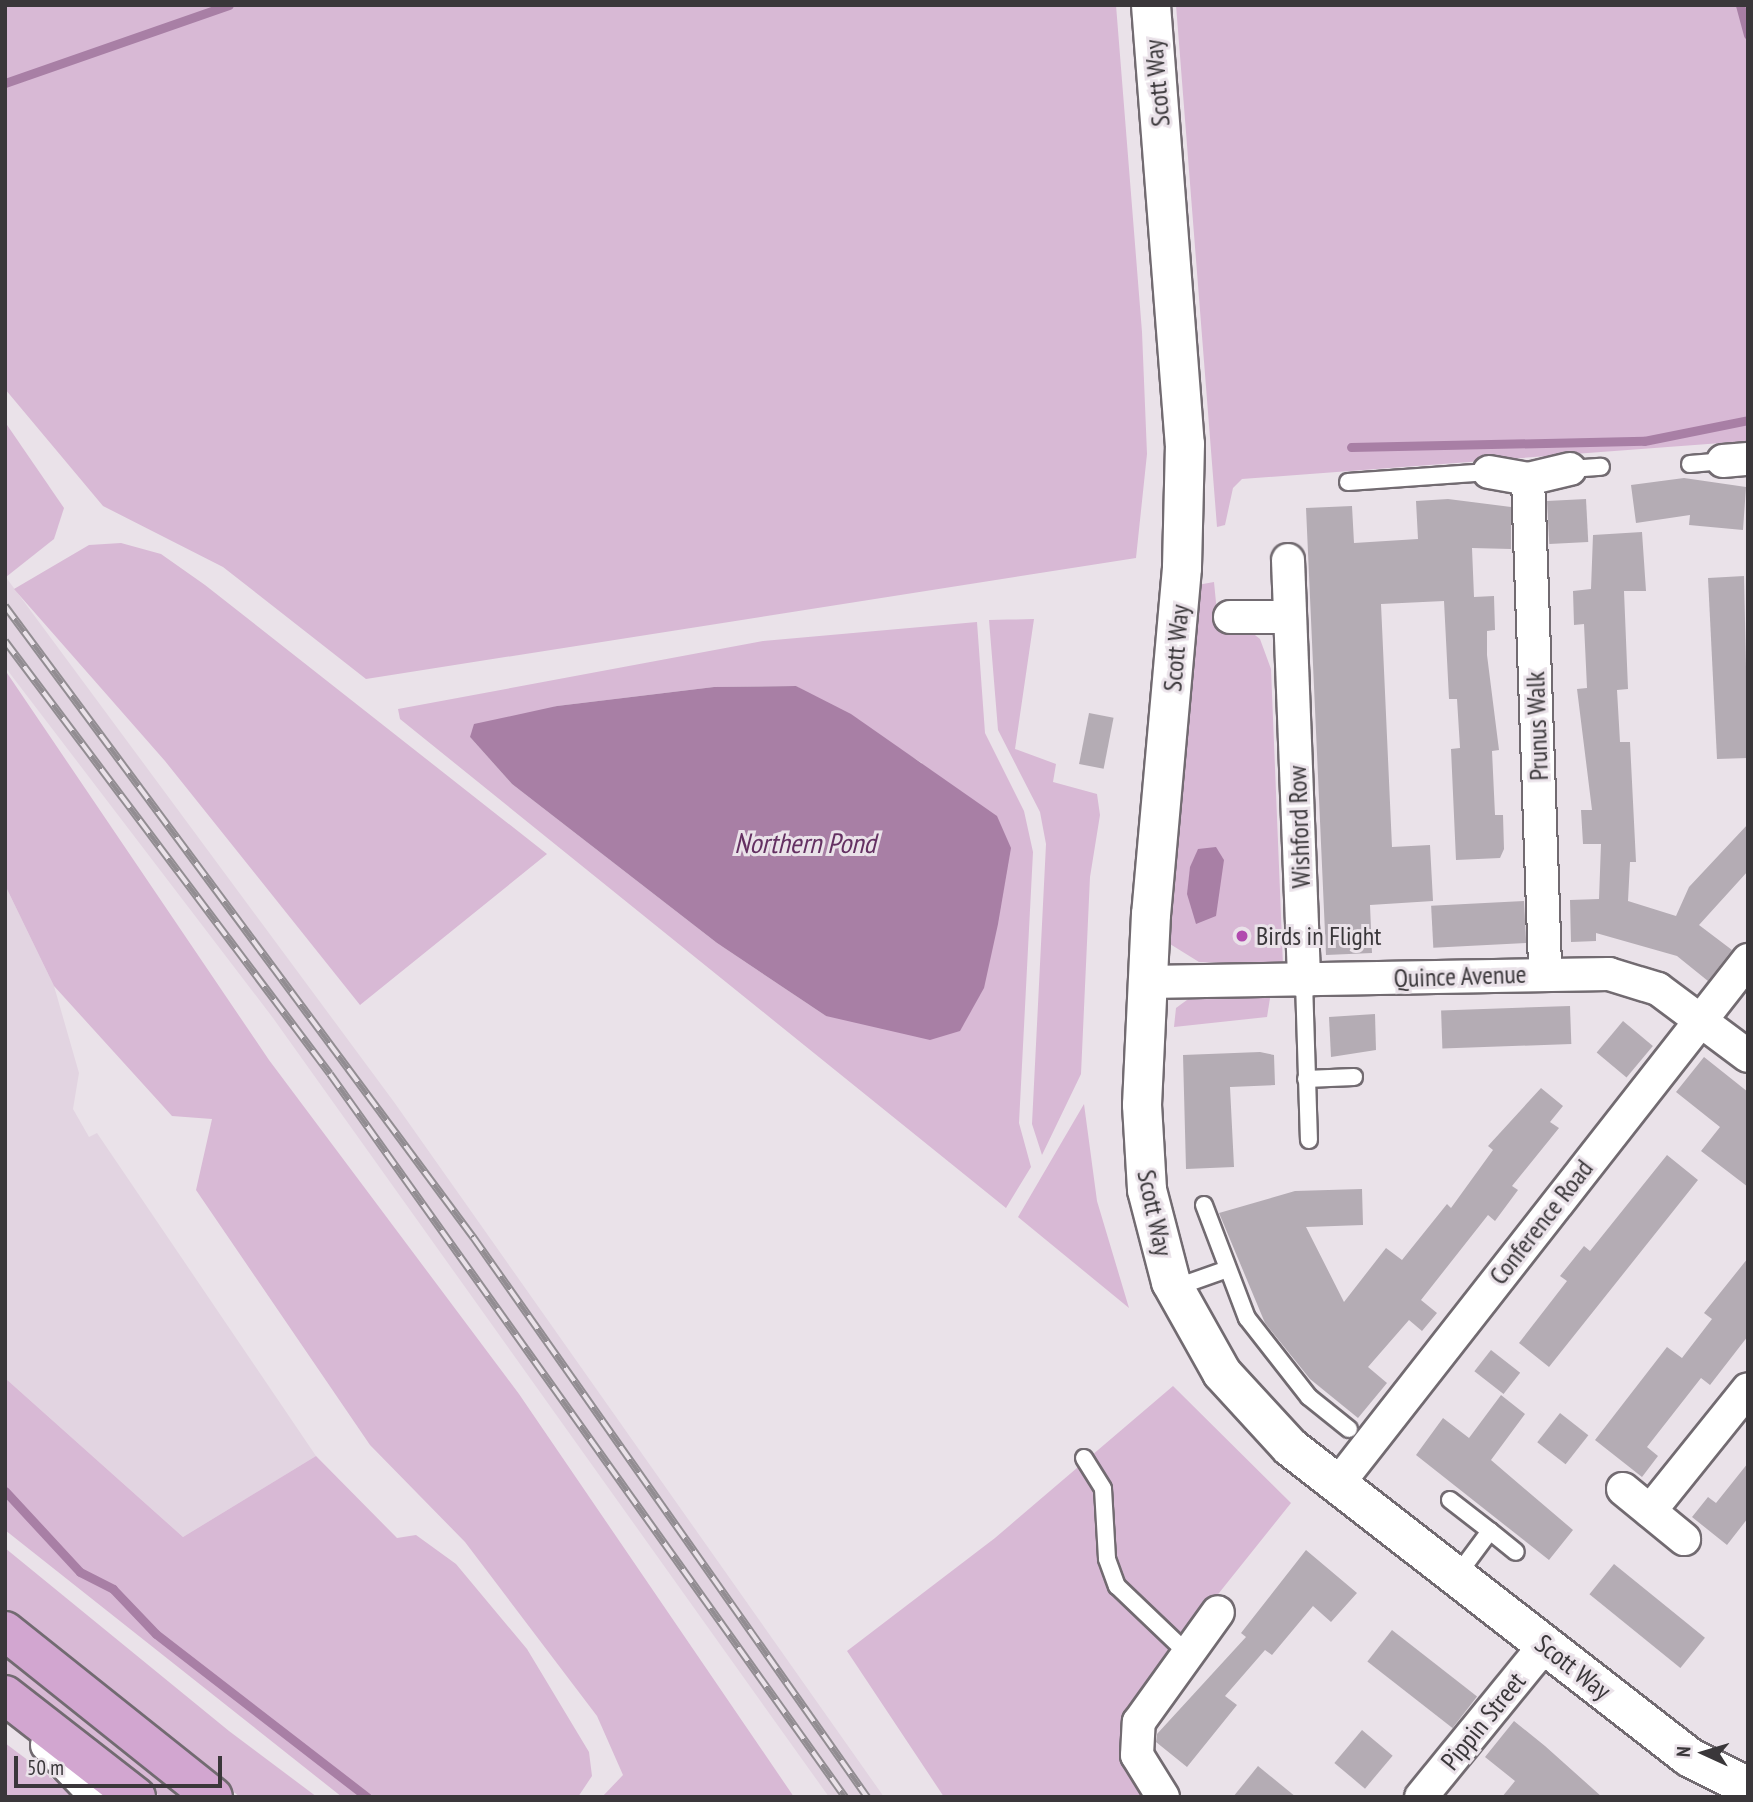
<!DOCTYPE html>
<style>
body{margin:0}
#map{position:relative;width:1753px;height:1802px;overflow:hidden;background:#eae2e9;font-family:"PT Sans Narrow",sans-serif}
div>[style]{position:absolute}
.built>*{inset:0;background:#e2d4e1}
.green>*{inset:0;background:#d8b9d5}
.water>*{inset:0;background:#a87fa5}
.stream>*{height:9px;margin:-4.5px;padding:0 4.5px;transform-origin:4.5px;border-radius:4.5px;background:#a87fa5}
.building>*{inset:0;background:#b4acb4;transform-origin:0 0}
.roads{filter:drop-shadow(2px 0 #726b71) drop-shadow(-2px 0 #726b71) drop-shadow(0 2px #726b71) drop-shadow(0 -2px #726b71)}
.service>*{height:16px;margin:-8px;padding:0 8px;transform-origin:8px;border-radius:8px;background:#fff}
.minor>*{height:32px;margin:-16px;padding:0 16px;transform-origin:16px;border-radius:16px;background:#fff}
.tertiary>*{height:38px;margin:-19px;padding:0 19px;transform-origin:19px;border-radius:19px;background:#fff}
.primary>*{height:38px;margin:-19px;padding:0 19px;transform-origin:19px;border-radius:19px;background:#d2a6d0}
.rail>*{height:8px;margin-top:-4px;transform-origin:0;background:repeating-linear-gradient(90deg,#eae2e9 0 16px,#928d92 0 32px);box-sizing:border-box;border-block:2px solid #928d92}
.dots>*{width:19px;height:19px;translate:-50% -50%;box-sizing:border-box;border:4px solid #eae2e9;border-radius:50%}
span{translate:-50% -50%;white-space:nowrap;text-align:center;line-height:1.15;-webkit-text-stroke:6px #eae2e9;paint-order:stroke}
.street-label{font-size:26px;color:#3a373a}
.poi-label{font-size:26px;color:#3a373a}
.left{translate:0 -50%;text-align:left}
.water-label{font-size:28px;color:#643062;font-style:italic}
.frame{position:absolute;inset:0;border:7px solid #3a373a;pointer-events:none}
.north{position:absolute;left:1669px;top:1718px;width:70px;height:70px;-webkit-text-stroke:5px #eae2e9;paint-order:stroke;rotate:274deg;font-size:19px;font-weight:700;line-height:28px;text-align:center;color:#3a373a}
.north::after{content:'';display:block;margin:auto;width:24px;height:32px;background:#3a373a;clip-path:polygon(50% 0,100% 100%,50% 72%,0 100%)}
.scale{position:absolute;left:14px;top:1756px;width:208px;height:32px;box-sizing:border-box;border:4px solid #3a373a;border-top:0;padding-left:9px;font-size:21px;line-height:24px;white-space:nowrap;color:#3a373a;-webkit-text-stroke:5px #eae2e9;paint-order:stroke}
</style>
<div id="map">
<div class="built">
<div style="clip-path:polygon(5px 576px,394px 1102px,884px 1797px,829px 1797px,273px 1018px,5px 667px)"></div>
<div style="clip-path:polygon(5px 885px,54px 986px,79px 1073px,73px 1109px,89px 1137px,97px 1133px,316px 1456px,183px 1537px,5px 1378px)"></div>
</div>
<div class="green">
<div style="clip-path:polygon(5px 5px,1116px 5px,1142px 332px,1147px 454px,1136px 558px,366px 679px,223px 567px,103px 506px,5px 389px)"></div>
<div style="clip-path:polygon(1176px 5px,1748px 5px,1748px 441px,1242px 479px,1233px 488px,1225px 525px,1217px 527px)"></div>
<div style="clip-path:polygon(5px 422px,64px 508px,54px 539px,6px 577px)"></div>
<div style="clip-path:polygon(121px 543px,161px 554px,205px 585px,547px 854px,360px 1005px,165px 761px,14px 589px,89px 545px)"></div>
<div style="clip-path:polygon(1214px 582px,1218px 623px,1246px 628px,1260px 639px,1271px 669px,1283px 965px,1199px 962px,1170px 944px,1163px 931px,1192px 586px)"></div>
<div style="clip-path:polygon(1034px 619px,1015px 749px,1056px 764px,1053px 782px,1097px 794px,1100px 815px,1090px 877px,1081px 1074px,1042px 1155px,1032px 1124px,1046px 844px,1040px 812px,998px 730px,989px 620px)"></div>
<div style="clip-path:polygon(evenodd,977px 622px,985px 733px,1024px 811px,1033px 852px,1019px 1123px,1031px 1167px,1006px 1208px,400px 719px,398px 709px,763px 641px,977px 622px,796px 686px,922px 763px,826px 1016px,717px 943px,512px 784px,470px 737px,557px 706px,714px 687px,796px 686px)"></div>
<div style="clip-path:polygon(5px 670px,269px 1060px,519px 1394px,794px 1797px,602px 1797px,623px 1775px,597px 1716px,465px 1542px,370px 1445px,196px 1190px,212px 1119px,172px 1116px,54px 986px,5px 885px)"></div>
<div style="clip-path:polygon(1271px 992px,1267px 1017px,1174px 1027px,1176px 1008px,1191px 997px)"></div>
<div style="clip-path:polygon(1084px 1104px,1097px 1201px,1129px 1308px,1018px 1217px)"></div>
<div style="clip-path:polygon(5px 1378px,183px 1537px,316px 1456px,397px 1538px,416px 1535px,456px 1564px,527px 1649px,589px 1752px,592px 1776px,578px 1797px,342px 1797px,5px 1530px)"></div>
<div style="clip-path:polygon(1173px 1386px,1291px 1503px,1131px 1703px,1125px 1725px,1150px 1797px,944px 1797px,847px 1651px,995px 1538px)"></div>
<div style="clip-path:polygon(5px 1548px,229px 1731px,317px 1797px,240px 1797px,5px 1611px)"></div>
<div style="clip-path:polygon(5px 1651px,190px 1797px,161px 1797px,5px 1674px)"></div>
<div style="clip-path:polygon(5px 1743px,77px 1797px,5px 1797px)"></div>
</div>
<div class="water">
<div style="clip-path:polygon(796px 686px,851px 714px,997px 816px,1011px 848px,998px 924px,984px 988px,960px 1031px,930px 1040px,826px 1016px,717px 943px,512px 784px,470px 737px,474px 724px,557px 706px,714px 687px)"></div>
<div style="clip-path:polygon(1216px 847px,1224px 860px,1216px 916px,1196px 924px,1187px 894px,1190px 867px,1198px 849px)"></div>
</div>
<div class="stream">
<div style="left:1740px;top:5px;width:31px;rotate:75deg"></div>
<div style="left:5px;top:83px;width:237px;rotate:-19.2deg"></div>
<div style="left:1351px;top:447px;width:293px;rotate:-1.2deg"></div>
<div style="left:1644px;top:441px;width:106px;rotate:-11.4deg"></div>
<div style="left:5px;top:1491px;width:110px;rotate:47.2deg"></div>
<div style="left:80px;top:1572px;width:37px;rotate:27deg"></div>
<div style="left:113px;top:1589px;width:62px;rotate:46.3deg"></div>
<div style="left:156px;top:1634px;width:267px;rotate:37.7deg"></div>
</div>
<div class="building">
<div style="clip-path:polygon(1684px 478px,1746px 487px,1743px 530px,1689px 525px,1690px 515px,1636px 523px,1631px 485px)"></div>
<div style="clip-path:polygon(1448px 499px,1511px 507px,1511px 549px,1472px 548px,1474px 597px,1494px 596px,1495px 630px,1487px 631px,1487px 655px,1499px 750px,1492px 751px,1495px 815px,1503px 815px,1504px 849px,1500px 858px,1456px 860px,1451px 749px,1460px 748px,1457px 699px,1449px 699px,1444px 601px,1381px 604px,1392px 847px,1430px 845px,1433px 901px,1370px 905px,1372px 953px,1326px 955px,1306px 508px,1352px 506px,1354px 543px,1418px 539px,1416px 501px)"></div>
<div style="left:1586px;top:499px;width:43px;height:39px;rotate:87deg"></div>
<div style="clip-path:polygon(1642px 532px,1646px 591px,1624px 591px,1628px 689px,1617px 690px,1620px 742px,1630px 742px,1636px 862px,1630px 862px,1628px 901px,1676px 916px,1689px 887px,1748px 824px,1748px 871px,1699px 925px,1732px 950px,1708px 981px,1677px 956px,1596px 933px,1596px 941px,1571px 942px,1570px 900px,1599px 899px,1601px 844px,1583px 844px,1581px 810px,1592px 810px,1577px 689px,1587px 688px,1584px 624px,1574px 625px,1573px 591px,1591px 589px,1593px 535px)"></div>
<div style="clip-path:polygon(1744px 576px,1748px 758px,1717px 759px,1708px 578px)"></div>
<div style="left:1089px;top:713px;width:25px;height:52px;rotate:11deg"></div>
<div style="left:1524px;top:901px;width:42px;height:93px;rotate:87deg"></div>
<div style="left:1570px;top:1006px;width:38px;height:129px;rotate:88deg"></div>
<div style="clip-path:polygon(1375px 1014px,1376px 1050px,1331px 1057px,1329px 1017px)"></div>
<div style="left:1623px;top:1021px;width:39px;height:41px;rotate:40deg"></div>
<div style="clip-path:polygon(1260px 1052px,1274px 1055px,1275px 1085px,1230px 1087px,1234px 1167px,1186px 1169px,1183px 1055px)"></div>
<div style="clip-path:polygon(1704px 1057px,1748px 1092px,1748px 1187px,1701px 1151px,1720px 1127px,1676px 1092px)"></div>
<div style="clip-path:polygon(1541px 1088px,1563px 1106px,1550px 1122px,1559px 1128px,1512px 1186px,1518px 1190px,1495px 1221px,1488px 1215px,1421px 1300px,1437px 1313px,1422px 1331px,1409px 1320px,1368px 1367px,1387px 1383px,1358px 1418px,1310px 1379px,1265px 1323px,1219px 1213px,1295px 1191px,1362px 1189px,1363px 1225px,1306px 1227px,1344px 1302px,1386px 1248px,1402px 1260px,1447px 1204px,1451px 1208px,1493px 1150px,1488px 1146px)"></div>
<div style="clip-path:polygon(1667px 1155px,1698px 1180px,1549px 1367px,1519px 1343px,1567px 1281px,1560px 1276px,1584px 1246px,1590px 1251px)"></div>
<div style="clip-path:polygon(1748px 1258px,1748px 1336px,1710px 1385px,1701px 1378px,1647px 1447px,1658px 1456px,1642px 1477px,1595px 1440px,1667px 1347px,1682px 1358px,1712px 1319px,1704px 1313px)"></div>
<div style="left:1491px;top:1350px;width:37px;height:27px;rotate:38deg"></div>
<div style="clip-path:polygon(1501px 1395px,1525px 1414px,1491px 1460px,1573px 1530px,1549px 1560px,1416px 1455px,1443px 1418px,1469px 1438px)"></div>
<div style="left:1560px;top:1413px;width:36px;height:37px;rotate:38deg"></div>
<div style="clip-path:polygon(1748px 1463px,1748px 1518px,1727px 1545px,1692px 1517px,1708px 1497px,1716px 1503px)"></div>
<div style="clip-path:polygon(1306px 1550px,1357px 1593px,1331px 1622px,1313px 1606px,1272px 1655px,1265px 1650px,1225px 1696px,1237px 1705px,1187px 1767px,1156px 1742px,1157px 1734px,1246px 1637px,1241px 1633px)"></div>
<div style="left:1614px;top:1564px;width:117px;height:39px;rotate:39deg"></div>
<div style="left:1392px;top:1630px;width:108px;height:40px;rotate:38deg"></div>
<div style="clip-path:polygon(1514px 1721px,1545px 1746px,1602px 1797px,1502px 1797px,1515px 1781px,1485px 1757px)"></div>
<div style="left:1362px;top:1730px;width:40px;height:43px;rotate:40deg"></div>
<div style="clip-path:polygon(1258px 1766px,1296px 1797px,1233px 1797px)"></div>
</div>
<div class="roads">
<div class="service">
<div style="left:1690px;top:464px;width:33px;rotate:-5deg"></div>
<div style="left:1570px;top:469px;width:31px;rotate:-4deg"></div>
<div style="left:1348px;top:482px;width:141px;rotate:-4.1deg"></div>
<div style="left:1304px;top:982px;width:158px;rotate:88.2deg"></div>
<div style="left:1306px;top:1079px;width:48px;rotate:-2.4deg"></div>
<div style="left:1204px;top:1205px;width:121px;rotate:69.2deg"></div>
<div style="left:1247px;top:1318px;width:100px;rotate:51.9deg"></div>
<div style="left:1309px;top:1397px;width:51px;rotate:38.7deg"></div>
<div style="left:1174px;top:1288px;width:54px;rotate:-19.4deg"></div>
<div style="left:1084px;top:1458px;width:36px;rotate:58deg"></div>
<div style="left:1103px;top:1489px;width:70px;rotate:86.7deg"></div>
<div style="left:1107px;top:1559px;width:29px;rotate:70deg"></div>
<div style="left:1117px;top:1586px;width:97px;rotate:43.7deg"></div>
<div style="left:1450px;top:1500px;width:51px;rotate:37.8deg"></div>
<div style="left:1490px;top:1531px;width:57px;rotate:126.5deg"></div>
<div style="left:1490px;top:1531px;width:33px;rotate:39deg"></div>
</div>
<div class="minor">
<div style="left:1723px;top:461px;width:25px;rotate:-5deg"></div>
<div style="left:1489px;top:472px;width:40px;rotate:10deg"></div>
<div style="left:1528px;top:479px;width:43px;rotate:-13.4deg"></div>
<div style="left:1528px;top:479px;width:494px;rotate:88deg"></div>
<div style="left:1288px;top:560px;width:422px;rotate:87.8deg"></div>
<div style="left:1230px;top:617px;width:60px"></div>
<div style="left:1148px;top:982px;width:461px;rotate:-1deg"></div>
<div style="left:1609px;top:974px;width:51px;rotate:17deg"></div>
<div style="left:1658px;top:989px;width:112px;rotate:36.7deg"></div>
<div style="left:1337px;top:1485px;width:667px;rotate:-51.94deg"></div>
<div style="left:1623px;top:1489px;width:79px;rotate:39.3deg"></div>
<div style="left:1650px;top:1511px;width:156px;rotate:-51.2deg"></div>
<div style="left:47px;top:1745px;width:72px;rotate:46.1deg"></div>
<div style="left:1163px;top:1797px;width:49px;rotate:-121.8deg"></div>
<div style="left:1137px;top:1755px;width:33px;rotate:-87deg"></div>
<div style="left:1139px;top:1722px;width:135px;rotate:-54.3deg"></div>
<div style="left:1421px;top:1797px;width:196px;rotate:-50.8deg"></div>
</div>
<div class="tertiary">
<div style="left:1151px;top:5px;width:440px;rotate:85.6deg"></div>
<div style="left:1185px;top:444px;width:124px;rotate:91.4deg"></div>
<div style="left:1182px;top:568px;width:347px;rotate:95.1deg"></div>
<div style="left:1151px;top:914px;width:191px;rotate:92.7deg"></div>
<div style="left:1142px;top:1105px;width:85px;rotate:86.6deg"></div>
<div style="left:1147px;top:1190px;width:95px;rotate:75.4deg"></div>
<div style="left:1171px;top:1282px;width:104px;rotate:60.7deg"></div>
<div style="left:1222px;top:1373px;width:100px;rotate:47.4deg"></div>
<div style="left:1290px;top:1447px;width:505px;rotate:37.85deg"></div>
<div style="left:1689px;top:1757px;width:66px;rotate:27deg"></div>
</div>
<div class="primary">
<div style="left:5px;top:1631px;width:266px;rotate:38.6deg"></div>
<div style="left:5px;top:1695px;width:166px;rotate:37.9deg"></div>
</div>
</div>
<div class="rail">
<div style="left:5px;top:606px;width:786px;rotate:53.44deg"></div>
<div style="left:473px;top:1237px;width:685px;rotate:54.87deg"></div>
<div style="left:5px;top:641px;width:541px;rotate:53.11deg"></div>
<div style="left:330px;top:1074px;width:888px;rotate:54.54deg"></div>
</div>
<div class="dots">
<div style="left:1242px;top:936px;background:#b14aae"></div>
</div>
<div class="street-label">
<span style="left:1157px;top:83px;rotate:-95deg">Scott Way</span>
<span style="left:1176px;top:648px;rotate:-85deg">Scott Way</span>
<span style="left:1537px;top:726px;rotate:-92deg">Prunus Walk</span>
<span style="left:1299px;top:827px;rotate:-92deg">Wishford Row</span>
<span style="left:1460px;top:976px;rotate:-2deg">Quince Avenue</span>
<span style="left:1155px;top:1213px;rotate:78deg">Scott Way</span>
<span style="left:1541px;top:1222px;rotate:-52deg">Conference Road</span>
<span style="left:1573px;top:1667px;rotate:38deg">Scott Way</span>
<span style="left:1483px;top:1721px;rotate:-51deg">Pippin Street</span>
</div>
<div class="poi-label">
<span class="left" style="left:1256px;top:936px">Birds in Flight</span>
</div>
<div class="water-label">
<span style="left:805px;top:843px">Northern Pond</span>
</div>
<div class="frame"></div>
<div class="north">N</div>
<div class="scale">50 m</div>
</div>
